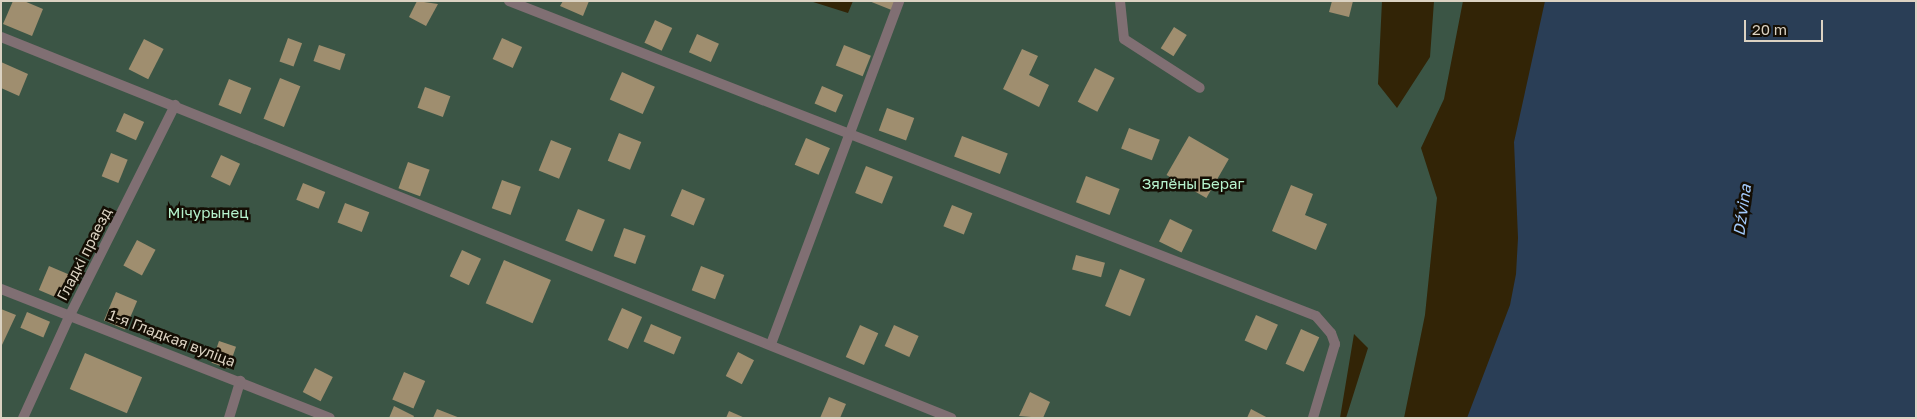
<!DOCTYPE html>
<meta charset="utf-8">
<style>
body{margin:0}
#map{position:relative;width:1917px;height:419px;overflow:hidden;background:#322406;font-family:"Golos Text",sans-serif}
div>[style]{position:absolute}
.green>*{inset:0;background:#3b5545}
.water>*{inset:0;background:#2a3e56}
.building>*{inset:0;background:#9f8e6f;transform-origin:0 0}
.service>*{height:10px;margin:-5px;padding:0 5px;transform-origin:5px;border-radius:5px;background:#806f73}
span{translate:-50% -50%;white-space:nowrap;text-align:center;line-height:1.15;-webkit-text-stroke:5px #140e04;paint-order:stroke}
.park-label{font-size:15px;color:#b6f3cd}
.street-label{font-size:15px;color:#dbd2c2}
.water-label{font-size:16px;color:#a3cafb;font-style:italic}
.frame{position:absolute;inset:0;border:2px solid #dbd2c2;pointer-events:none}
.scale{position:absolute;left:1744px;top:20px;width:79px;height:22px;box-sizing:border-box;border:2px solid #dbd2c2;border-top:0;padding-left:6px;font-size:15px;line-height:18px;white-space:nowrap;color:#dbd2c2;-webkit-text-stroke:4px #140e04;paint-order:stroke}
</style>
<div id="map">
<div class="green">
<div style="clip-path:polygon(1px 1px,810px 1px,848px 13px,853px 1px,1382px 1px,1378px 84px,1397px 108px,1430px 57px,1434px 1px,1463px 1px,1444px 99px,1421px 148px,1437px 198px,1425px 315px,1404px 418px,1346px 418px,1368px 348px,1354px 334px,1340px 418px,1px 418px)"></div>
</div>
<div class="water">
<div style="clip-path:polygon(1545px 1px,1916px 1px,1916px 418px,1467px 418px,1510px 305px,1516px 274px,1518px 238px,1514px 142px)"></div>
</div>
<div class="building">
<div style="clip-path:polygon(13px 1px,24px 1px,43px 9px,32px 36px,3px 24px)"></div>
<div style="clip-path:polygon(417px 1px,438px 4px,426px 26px,409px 17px)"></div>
<div style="clip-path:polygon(563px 1px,589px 1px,583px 16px,560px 6px)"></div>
<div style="clip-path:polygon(869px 1px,898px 1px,894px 11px)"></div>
<div style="clip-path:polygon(1332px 1px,1353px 1px,1349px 17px,1329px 12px)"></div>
<div style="left:655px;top:20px;width:19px;height:25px;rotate:25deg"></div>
<div style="left:1174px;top:27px;width:15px;height:25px;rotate:32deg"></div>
<div style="left:697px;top:34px;width:24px;height:20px;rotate:24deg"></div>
<div style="left:288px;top:38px;width:15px;height:25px;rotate:20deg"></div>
<div style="left:502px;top:38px;width:22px;height:23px;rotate:24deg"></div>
<div style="left:144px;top:39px;width:22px;height:34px;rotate:27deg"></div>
<div style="left:319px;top:45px;width:28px;height:17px;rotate:19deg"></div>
<div style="left:844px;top:45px;width:29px;height:22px;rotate:22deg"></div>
<div style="clip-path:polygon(1022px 49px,1038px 56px,1029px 75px,1049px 85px,1039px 107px,1003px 89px)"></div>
<div style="clip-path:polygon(1px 62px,28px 74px,19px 96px,1px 88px)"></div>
<div style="left:1095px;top:68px;width:22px;height:38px;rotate:27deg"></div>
<div style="left:622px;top:72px;width:36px;height:30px;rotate:24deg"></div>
<div style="left:280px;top:78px;width:22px;height:44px;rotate:22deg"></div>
<div style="left:229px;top:79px;width:24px;height:28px;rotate:22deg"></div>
<div style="left:822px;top:86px;width:23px;height:19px;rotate:23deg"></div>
<div style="left:425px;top:87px;width:27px;height:22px;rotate:20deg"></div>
<div style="left:887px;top:108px;width:29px;height:24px;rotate:20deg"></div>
<div style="left:124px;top:113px;width:22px;height:20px;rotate:24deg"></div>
<div style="left:1129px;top:128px;width:33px;height:22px;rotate:21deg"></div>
<div style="left:619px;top:133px;width:24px;height:30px;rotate:22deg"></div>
<div style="left:962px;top:136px;width:49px;height:22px;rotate:21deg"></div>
<div style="left:1189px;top:136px;width:46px;height:45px;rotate:30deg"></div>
<div style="left:806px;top:138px;width:26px;height:29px;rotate:23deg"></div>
<div style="left:551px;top:140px;width:22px;height:33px;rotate:22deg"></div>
<div style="left:111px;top:153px;width:18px;height:25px;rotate:22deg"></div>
<div style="left:221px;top:155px;width:21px;height:24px;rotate:25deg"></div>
<div style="left:408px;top:162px;width:23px;height:28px;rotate:20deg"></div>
<div style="left:866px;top:166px;width:29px;height:29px;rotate:22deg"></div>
<div style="left:1086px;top:176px;width:36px;height:28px;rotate:21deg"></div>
<div style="left:502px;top:180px;width:20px;height:30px;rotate:20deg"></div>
<div style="left:303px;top:183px;width:24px;height:18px;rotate:22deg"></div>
<div style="clip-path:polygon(1291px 185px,1313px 194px,1305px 215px,1327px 224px,1316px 250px,1272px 231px)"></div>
<div style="left:682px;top:189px;width:25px;height:29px;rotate:23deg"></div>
<div style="left:345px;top:203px;width:26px;height:21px;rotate:21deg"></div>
<div style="left:952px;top:205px;width:22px;height:23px;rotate:22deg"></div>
<div style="left:578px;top:209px;width:29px;height:34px;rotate:22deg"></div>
<div style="left:1170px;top:219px;width:25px;height:25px;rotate:26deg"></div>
<div style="left:624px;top:228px;width:23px;height:30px;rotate:20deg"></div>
<div style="left:137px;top:240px;width:21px;height:29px;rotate:28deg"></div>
<div style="left:462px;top:250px;width:21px;height:29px;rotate:25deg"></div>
<div style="left:1076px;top:255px;width:30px;height:15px;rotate:15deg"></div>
<div style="left:504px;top:260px;width:51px;height:47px;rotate:23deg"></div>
<div style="left:49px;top:266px;width:23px;height:26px;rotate:23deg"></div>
<div style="left:701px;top:266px;width:25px;height:26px;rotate:21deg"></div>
<div style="left:1120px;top:269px;width:27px;height:40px;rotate:22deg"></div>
<div style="left:116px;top:292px;width:23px;height:31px;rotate:23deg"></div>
<div style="left:622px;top:308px;width:22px;height:35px;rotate:24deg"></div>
<div style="clip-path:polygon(1px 309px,16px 315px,1px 347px)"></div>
<div style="left:27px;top:312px;width:25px;height:17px;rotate:23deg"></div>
<div style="left:1256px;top:315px;width:24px;height:28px;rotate:24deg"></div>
<div style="left:651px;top:324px;width:33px;height:19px;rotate:23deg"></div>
<div style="left:860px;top:325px;width:20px;height:35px;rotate:24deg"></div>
<div style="left:894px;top:325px;width:27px;height:23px;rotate:24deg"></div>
<div style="left:1301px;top:329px;width:20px;height:38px;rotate:24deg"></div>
<div style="left:219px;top:341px;width:18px;height:23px;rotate:19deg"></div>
<div style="left:738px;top:352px;width:18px;height:27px;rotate:27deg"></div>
<div style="left:85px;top:353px;width:62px;height:39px;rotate:23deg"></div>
<div style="left:315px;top:368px;width:20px;height:27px;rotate:27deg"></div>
<div style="left:404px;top:372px;width:23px;height:30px;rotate:23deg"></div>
<div style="clip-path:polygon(1030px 392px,1050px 402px,1043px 418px,1019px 416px)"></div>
<div style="clip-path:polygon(829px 397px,846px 404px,840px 418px,820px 418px)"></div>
<div style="clip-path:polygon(394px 406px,414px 416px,413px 418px,389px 418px)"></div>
<div style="clip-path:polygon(437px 409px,460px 418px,433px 418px)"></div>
<div style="clip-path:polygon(1251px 409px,1268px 418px,1247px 418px)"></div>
<div style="clip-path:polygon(729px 411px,745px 418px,726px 418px)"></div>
</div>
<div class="service">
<div style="left:509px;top:1px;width:866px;rotate:21.32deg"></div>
<div style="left:1316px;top:316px;width:23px;rotate:49deg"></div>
<div style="left:1331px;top:333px;width:12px;rotate:70deg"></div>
<div style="left:1335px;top:344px;width:77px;rotate:106.6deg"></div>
<div style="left:1120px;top:1px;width:38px;rotate:84deg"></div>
<div style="left:1124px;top:39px;width:90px;rotate:32.8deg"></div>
<div style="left:1px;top:37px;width:1024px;rotate:21.85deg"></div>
<div style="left:1px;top:289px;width:353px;rotate:21.4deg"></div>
<div style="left:771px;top:344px;width:366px;rotate:-69.5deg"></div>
<div style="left:23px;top:418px;width:113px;rotate:-65.5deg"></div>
<div style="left:70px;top:315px;width:235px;rotate:-63.4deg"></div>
<div style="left:229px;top:418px;width:39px;rotate:-73deg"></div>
</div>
<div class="park-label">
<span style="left:1193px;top:184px">Зялёны Бераг</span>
<span style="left:208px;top:213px">Мічурынец</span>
</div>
<div class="street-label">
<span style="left:84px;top:254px;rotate:-63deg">Гладкі праезд</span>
<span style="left:172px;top:338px;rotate:21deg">1-я Гладкая вуліца</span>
</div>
<div class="water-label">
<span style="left:1742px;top:210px;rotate:-82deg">Dźvina</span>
</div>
<div class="frame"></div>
<div class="scale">20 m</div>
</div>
